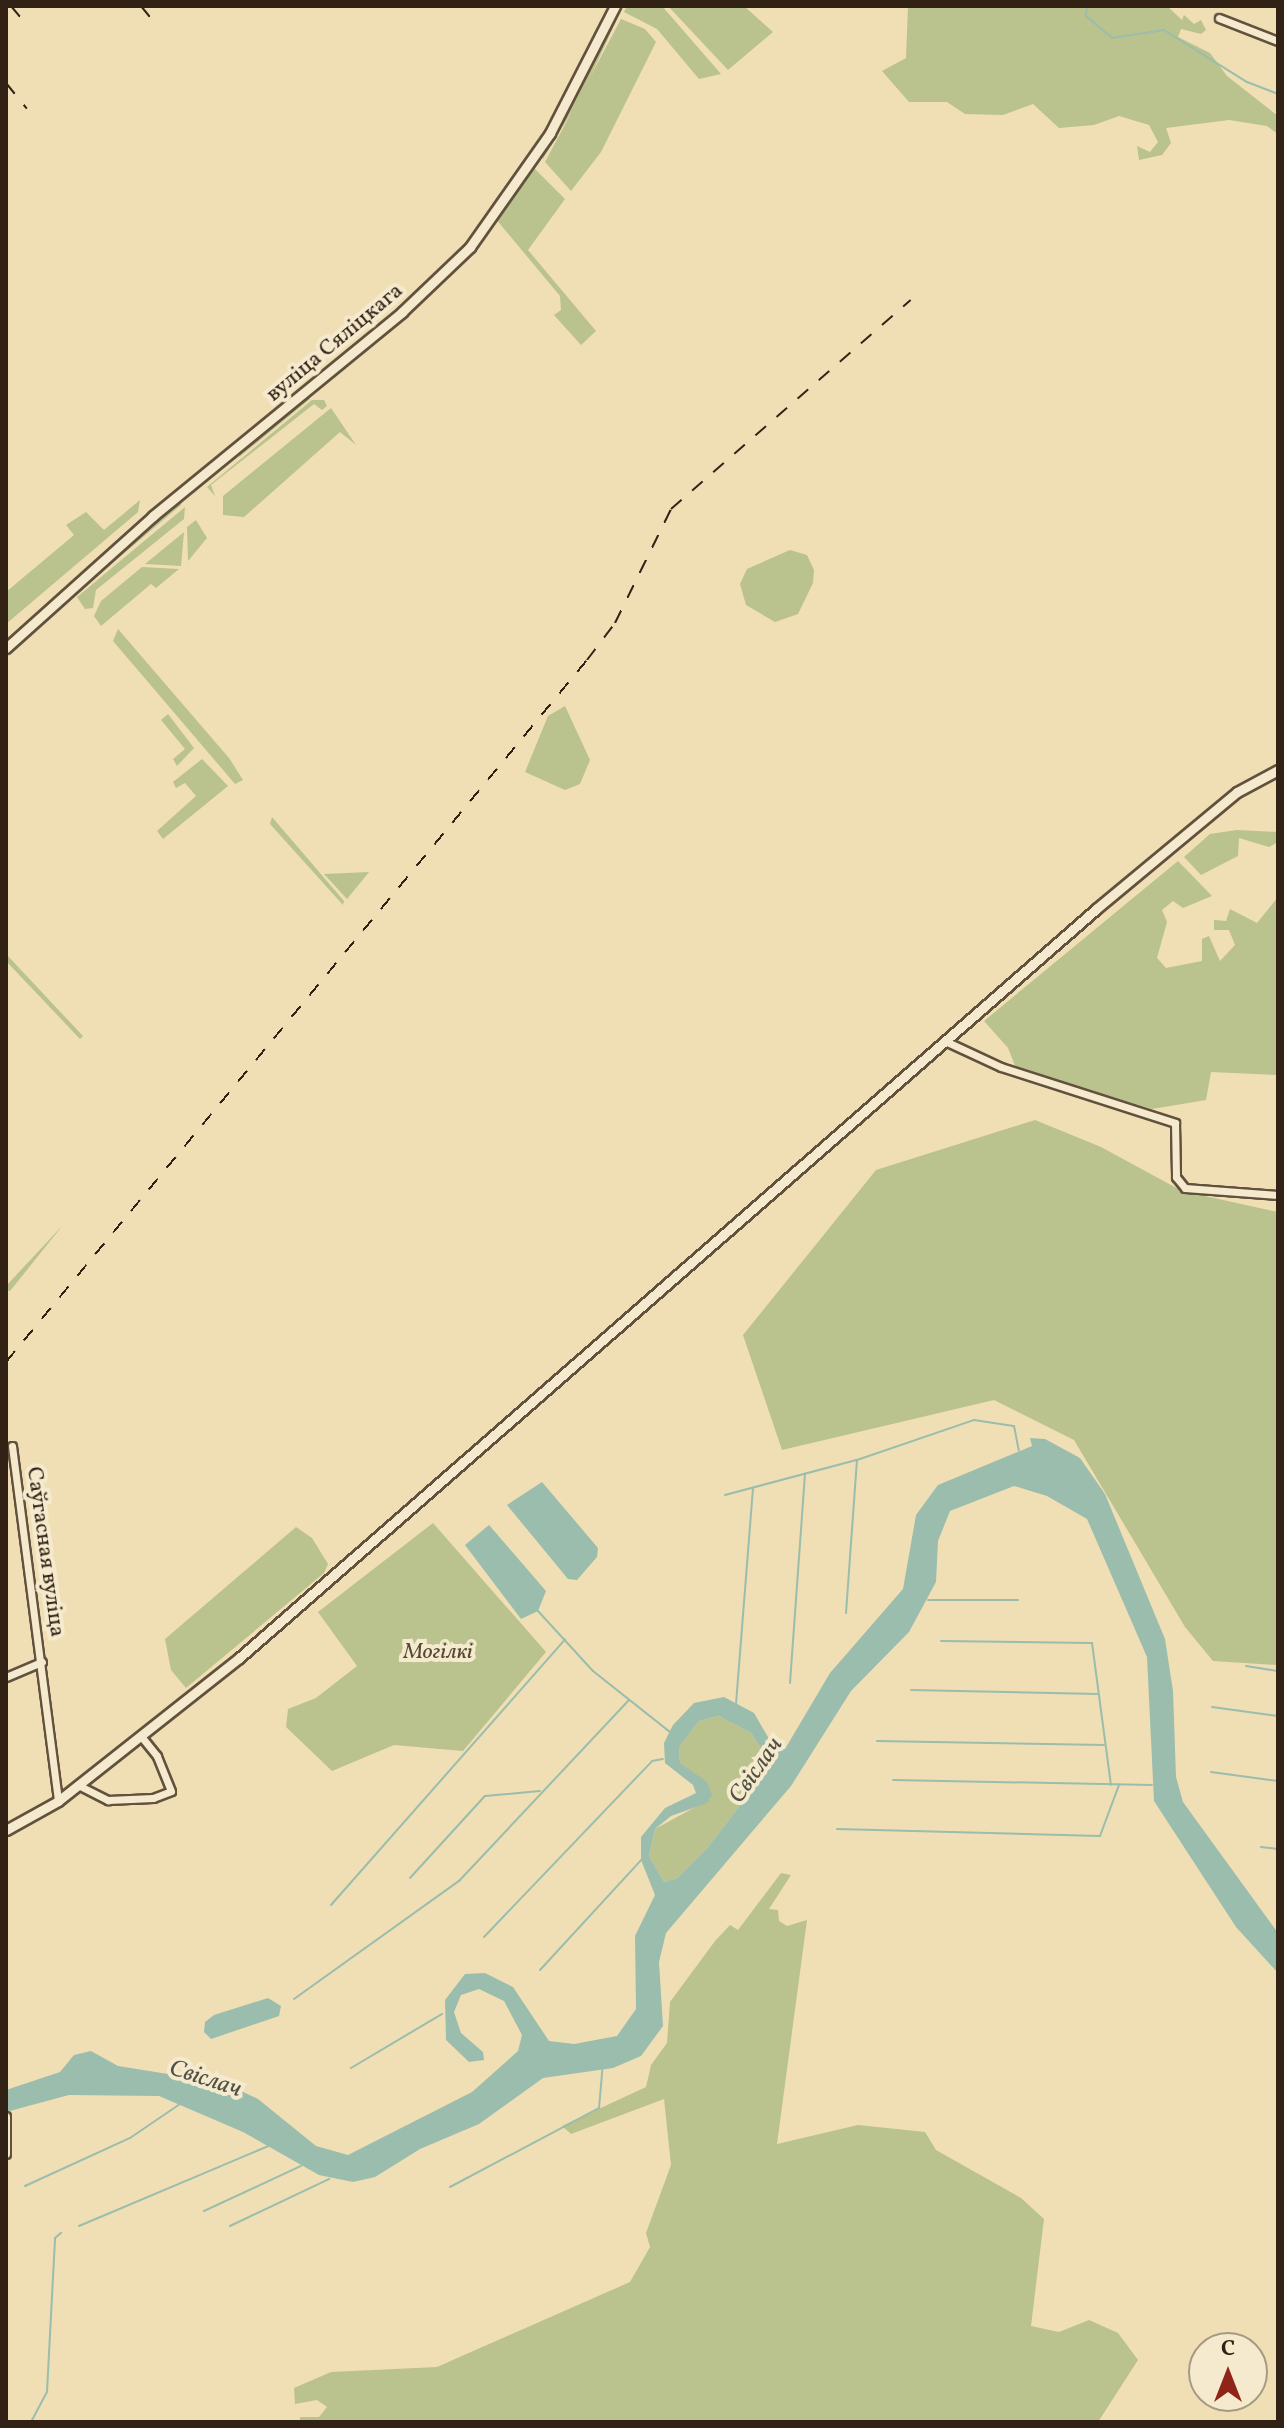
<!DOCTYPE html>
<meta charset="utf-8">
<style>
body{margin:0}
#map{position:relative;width:1284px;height:2428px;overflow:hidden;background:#f0dfb4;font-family:Vollkorn,serif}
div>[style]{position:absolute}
.green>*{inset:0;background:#bac28d}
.water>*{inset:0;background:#9abdad}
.stream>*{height:2px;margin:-1px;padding:0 1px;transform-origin:1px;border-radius:1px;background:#9abdad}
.roads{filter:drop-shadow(2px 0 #61513d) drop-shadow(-2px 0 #61513d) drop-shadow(0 2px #61513d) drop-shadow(0 -2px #61513d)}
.minor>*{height:7px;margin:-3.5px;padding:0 3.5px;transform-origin:3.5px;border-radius:3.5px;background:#f5eace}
.tertiary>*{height:8px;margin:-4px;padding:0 4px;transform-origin:4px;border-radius:4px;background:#f5eace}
.secondary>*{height:9px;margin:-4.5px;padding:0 4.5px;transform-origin:4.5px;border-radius:4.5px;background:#f5eace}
.rail>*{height:2px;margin-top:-1px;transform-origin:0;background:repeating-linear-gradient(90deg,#312215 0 14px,transparent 0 28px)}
span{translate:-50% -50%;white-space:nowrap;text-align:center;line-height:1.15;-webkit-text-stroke:8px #f5eace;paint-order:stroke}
.street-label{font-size:22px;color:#312215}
.park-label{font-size:22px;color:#534a33;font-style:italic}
.water-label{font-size:24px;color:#505043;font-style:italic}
.frame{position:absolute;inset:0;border:8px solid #312215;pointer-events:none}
.north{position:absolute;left:1188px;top:2332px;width:80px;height:80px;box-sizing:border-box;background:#f5eace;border:2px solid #a79a84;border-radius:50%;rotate:0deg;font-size:22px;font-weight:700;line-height:32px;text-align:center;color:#312215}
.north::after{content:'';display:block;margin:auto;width:28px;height:36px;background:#8f2418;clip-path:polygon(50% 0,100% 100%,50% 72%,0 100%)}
</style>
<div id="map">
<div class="green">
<div style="clip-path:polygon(627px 6px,662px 6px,721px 74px,699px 79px,657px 29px,624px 12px)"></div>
<div style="clip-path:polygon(668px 6px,744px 6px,773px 32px,728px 70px)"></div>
<div style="clip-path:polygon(908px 6px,1167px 6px,1182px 20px,1184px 15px,1194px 24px,1201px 20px,1206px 30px,1201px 34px,1181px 29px,1178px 37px,1210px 53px,1227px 76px,1278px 116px,1278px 134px,1267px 126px,1229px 120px,1166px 128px,1171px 143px,1162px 155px,1139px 160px,1137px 146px,1150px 152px,1158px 142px,1149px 125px,1119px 116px,1094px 125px,1059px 128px,1033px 104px,1003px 115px,965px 114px,947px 102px,909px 102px,882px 71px,906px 58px)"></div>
<div style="clip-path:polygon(617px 19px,583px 93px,543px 159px,541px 153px,611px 22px)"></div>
<div style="clip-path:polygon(621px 19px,645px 29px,656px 42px,601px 152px,571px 191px,545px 162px)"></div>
<div style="clip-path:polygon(532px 166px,565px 199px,528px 250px,596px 331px,581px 345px,554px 315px,561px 310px,560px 296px,495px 218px)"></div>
<div style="clip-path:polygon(307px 395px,310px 399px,238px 458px,247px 445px)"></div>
<div style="clip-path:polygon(312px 400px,324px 400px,327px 406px,322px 410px,314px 404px,211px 485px,215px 496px,207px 487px)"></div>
<div style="clip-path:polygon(331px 408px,356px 445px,340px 432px,244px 517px,223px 515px,223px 496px)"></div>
<div style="clip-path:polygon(140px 500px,138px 512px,6px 624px,6px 592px,74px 535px,66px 525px,86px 512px,104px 530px)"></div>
<div style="clip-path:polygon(182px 500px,181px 505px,77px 593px,77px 587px)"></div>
<div style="clip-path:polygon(185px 507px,184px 519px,96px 590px,93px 608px,85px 609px,77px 597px)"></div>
<div style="clip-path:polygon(196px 520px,207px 538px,188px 561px,187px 527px)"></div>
<div style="clip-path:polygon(184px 532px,181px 566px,145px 564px)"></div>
<div style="clip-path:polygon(790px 550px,807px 555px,814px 570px,813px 583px,798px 614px,775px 622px,746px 605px,740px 584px,747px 569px)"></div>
<div style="clip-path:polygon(142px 567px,179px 569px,156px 588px,151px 584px,101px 626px,94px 616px,101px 601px)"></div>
<div style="clip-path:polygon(118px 629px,229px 758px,243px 780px,235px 784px,113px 641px)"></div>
<div style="clip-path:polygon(565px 706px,590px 760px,580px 784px,565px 790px,525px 772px,548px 716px)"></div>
<div style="clip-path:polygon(168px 714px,194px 748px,177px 766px,173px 759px,185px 749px,161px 720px)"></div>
<div style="clip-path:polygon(202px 759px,228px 786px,163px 839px,157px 831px,196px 796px,185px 783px,176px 788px,173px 782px)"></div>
<div style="clip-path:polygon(272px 817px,344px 901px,343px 905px,270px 824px)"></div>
<div style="clip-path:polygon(1237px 830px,1278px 832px,1278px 842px,1269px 847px,1239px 838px,1238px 856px,1201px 875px,1184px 857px,1210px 834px)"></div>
<div style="clip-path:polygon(1178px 861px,1212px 896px,1183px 908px,1173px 901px,1162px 910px,1167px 922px,1157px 958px,1166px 968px,1202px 961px,1202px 939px,1209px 936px,1220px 961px,1235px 945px,1229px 930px,1214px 930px,1214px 920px,1226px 921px,1230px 909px,1257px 923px,1278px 897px,1278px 1075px,1211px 1072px,1206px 1100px,1152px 1109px,1016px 1068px,1008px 1048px,984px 1021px)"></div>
<div style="clip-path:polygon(369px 872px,347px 899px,324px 874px)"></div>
<div style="clip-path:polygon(6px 954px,83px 1036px,80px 1039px,6px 961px)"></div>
<div style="clip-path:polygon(1035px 1120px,1101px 1147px,1182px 1191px,1278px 1212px,1278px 1665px,1213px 1661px,1185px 1627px,1074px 1440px,994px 1400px,782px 1450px,743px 1335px,876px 1170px)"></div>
<div style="clip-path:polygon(63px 1225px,10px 1291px,6px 1290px,6px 1286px)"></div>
<div style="clip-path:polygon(433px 1523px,546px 1652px,463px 1751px,394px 1745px,332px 1771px,286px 1727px,288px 1709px,316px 1698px,357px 1666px,318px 1612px)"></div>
<div style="clip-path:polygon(296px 1527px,312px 1538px,328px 1564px,324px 1573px,186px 1688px,171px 1670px,165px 1639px)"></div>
<div style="clip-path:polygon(719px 1716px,751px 1733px,765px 1754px,765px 1773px,708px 1847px,677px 1878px,664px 1882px,649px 1856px,655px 1829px,710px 1799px,680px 1763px,679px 1747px,699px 1721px)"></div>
<div style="clip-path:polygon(781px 1873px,791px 1875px,769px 1909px,778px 1910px,779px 1921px,787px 1926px,807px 1920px,777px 2144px,858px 2125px,925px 2132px,936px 2150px,1021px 2198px,1044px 2219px,1031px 2326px,1059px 2332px,1089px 2320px,1118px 2333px,1138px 2360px,1098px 2422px,300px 2422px,300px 2417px,319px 2417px,327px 2407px,317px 2400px,295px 2404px,294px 2388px,331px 2372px,437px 2367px,630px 2282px,650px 2247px,646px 2233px,671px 2165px,664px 2099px,571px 2134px,562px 2126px,646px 2087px,651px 2065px,667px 2043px,670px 2002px,715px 1941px,730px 1925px,738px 1930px)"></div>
</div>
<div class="water">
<div style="clip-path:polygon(evenodd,1030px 1438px,1045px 1439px,1080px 1458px,1105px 1494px,1165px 1639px,1173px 1691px,1176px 1777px,1183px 1802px,1278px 1933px,1278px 1973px,1236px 1927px,1154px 1801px,1147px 1657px,1087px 1519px,1047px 1496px,1014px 1486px,950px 1511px,938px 1541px,936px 1582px,909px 1632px,851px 1691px,791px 1786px,666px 1933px,659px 1962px,663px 2026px,641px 2056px,613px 2068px,543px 2078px,479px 2124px,420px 2149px,375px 2177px,353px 2182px,319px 2175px,243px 2132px,159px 2096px,69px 2095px,6px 2112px,6px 2090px,60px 2072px,74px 2055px,91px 2051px,118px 2066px,224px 2083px,258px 2099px,316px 2146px,348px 2155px,472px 2092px,518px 2051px,522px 2035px,504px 2001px,479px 1989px,461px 1995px,454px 2012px,461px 2033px,483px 2052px,484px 2060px,469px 2062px,446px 2040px,445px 2000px,465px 1974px,485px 1973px,513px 1987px,549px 2041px,574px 2044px,617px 2036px,636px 2009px,635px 1936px,655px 1895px,641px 1860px,641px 1837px,665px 1808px,696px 1793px,693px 1785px,665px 1763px,664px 1743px,673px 1725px,694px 1703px,724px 1697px,754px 1713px,775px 1749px,785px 1749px,830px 1673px,903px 1589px,916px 1515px,938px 1485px,1032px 1446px,1030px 1438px,719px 1716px,751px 1733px,765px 1754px,765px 1773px,708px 1847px,677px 1878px,664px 1882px,649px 1856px,655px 1829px,671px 1816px,707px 1803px,712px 1795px,707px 1782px,680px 1763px,679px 1747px,699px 1721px,719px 1716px)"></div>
<div style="clip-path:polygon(542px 1482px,598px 1548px,597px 1557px,577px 1580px,568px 1579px,507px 1505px)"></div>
<div style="clip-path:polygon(489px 1525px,546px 1591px,538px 1611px,521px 1619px,465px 1545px)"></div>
<div style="clip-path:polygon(268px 1998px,281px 2006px,279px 2016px,211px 2039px,204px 2032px,205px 2022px,214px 2015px)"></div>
</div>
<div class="stream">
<div style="left:1087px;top:6px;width:10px;rotate:96deg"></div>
<div style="left:1086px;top:16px;width:34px;rotate:40deg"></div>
<div style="left:1112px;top:38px;width:53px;rotate:-8.7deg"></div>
<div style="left:1164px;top:30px;width:98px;rotate:32.1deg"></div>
<div style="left:1247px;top:82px;width:33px;rotate:21deg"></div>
<div style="left:725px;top:1495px;width:137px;rotate:-14.9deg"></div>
<div style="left:857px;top:1460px;width:124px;rotate:-18.9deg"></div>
<div style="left:974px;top:1420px;width:40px;rotate:8.5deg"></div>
<div style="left:1014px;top:1426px;width:25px;rotate:79deg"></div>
<div style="left:928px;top:1600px;width:90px"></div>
<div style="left:538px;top:1611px;width:81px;rotate:47.5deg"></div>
<div style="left:593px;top:1671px;width:98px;rotate:38.4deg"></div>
<div style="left:846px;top:1613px;width:153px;rotate:-85.9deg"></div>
<div style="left:941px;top:1641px;width:151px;rotate:0.8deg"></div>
<div style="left:1092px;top:1643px;width:143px;rotate:82.4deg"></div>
<div style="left:1246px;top:1666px;width:32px;rotate:9deg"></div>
<div style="left:790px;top:1683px;width:210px;rotate:-85.9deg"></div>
<div style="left:911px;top:1690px;width:187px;rotate:1.2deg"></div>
<div style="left:736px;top:1704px;width:217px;rotate:-85.5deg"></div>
<div style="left:1212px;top:1707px;width:67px;rotate:7.8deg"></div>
<div style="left:877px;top:1741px;width:227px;rotate:1deg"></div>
<div style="left:1211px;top:1772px;width:68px;rotate:7.7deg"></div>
<div style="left:893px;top:1780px;width:259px;rotate:1.1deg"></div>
<div style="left:837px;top:1829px;width:263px;rotate:1.5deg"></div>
<div style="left:1100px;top:1836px;width:54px;rotate:-69.6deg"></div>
<div style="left:1261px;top:1847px;width:17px;rotate:7deg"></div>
<div style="left:410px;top:1878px;width:111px;rotate:-47.6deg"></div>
<div style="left:485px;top:1796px;width:55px;rotate:-5.2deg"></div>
<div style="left:331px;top:1905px;width:354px;rotate:-48.6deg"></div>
<div style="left:484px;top:1937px;width:243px;rotate:-46.3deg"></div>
<div style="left:652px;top:1761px;width:11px;rotate:-10deg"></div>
<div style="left:540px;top:1970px;width:151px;rotate:-47.4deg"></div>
<div style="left:294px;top:1999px;width:203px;rotate:-35.6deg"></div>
<div style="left:459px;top:1881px;width:248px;rotate:-46.8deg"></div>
<div style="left:351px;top:2068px;width:106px;rotate:-30.7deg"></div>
<div style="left:25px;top:2186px;width:115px;rotate:-24.6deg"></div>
<div style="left:130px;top:2138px;width:60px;rotate:-34.2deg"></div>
<div style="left:450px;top:2187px;width:169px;rotate:-27.9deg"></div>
<div style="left:599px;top:2108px;width:38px;rotate:-85deg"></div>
<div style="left:204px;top:2211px;width:107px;rotate:-24.9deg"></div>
<div style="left:79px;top:2226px;width:205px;rotate:-22.9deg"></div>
<div style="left:230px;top:2226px;width:110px;rotate:-25.4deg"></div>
<div style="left:31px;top:2422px;width:34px;rotate:-62deg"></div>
<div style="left:47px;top:2392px;width:154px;rotate:-87deg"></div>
<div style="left:55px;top:2238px;width:8px;rotate:-40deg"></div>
</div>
<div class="roads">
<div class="minor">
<div style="left:1219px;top:18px;width:63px;rotate:21.3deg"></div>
<div style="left:945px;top:1041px;width:62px;rotate:24.9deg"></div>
<div style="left:1001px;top:1067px;width:183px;rotate:17.8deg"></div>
<div style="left:1175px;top:1123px;width:54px;rotate:88.9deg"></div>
<div style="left:1176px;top:1177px;width:14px;rotate:51deg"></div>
<div style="left:1185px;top:1188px;width:93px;rotate:4.3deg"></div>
<div style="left:12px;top:1446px;width:358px;rotate:82.6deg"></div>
<div style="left:6px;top:1677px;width:39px;rotate:-23deg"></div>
<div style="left:78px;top:1785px;width:34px;rotate:27deg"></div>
<div style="left:108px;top:1800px;width:45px;rotate:-2.5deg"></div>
<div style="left:153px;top:1798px;width:19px;rotate:-21deg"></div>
<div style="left:171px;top:1791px;width:38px;rotate:-112deg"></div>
<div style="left:157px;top:1756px;width:26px;rotate:-129deg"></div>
</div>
<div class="tertiary">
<div style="left:6px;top:2117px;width:37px;rotate:90deg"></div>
</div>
<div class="secondary">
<div style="left:6px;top:648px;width:198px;rotate:-41.9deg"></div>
<div style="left:153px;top:516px;width:322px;rotate:-39.3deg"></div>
<div style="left:402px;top:312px;width:94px;rotate:-43.7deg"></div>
<div style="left:470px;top:247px;width:139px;rotate:-54.9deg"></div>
<div style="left:550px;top:133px;width:143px;rotate:-62.9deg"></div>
<div style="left:6px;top:1830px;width:60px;rotate:-29.1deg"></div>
<div style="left:58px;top:1801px;width:231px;rotate:-38.3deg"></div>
<div style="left:239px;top:1658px;width:1138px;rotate:-41.15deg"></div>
<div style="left:1096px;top:909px;width:183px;rotate:-39.7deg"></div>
<div style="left:1237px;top:792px;width:47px;rotate:-28.2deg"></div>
</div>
</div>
<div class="rail">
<div style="left:11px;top:6px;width:17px;rotate:50deg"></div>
<div style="left:141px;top:6px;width:21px;rotate:51deg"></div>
<div style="left:6px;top:83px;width:33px;rotate:51deg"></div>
<div style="left:6px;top:1362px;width:911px;rotate:-50.39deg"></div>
<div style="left:587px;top:660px;width:46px;rotate:-52.9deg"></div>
<div style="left:615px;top:623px;width:127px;rotate:-63.8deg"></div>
<div style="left:671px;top:509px;width:318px;rotate:-41.1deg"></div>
</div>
<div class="street-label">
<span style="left:335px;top:343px;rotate:-40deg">вуліца Сяліцкага</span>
<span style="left:45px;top:1552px;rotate:82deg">Саўгасная вуліца</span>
</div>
<div class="park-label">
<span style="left:438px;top:1653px">Могілкі</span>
</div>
<div class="water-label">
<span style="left:757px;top:1771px;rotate:-55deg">Свіслач</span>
<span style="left:205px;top:2080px;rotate:18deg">Свіслач</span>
</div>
<div class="frame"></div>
<div class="north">С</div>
</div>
